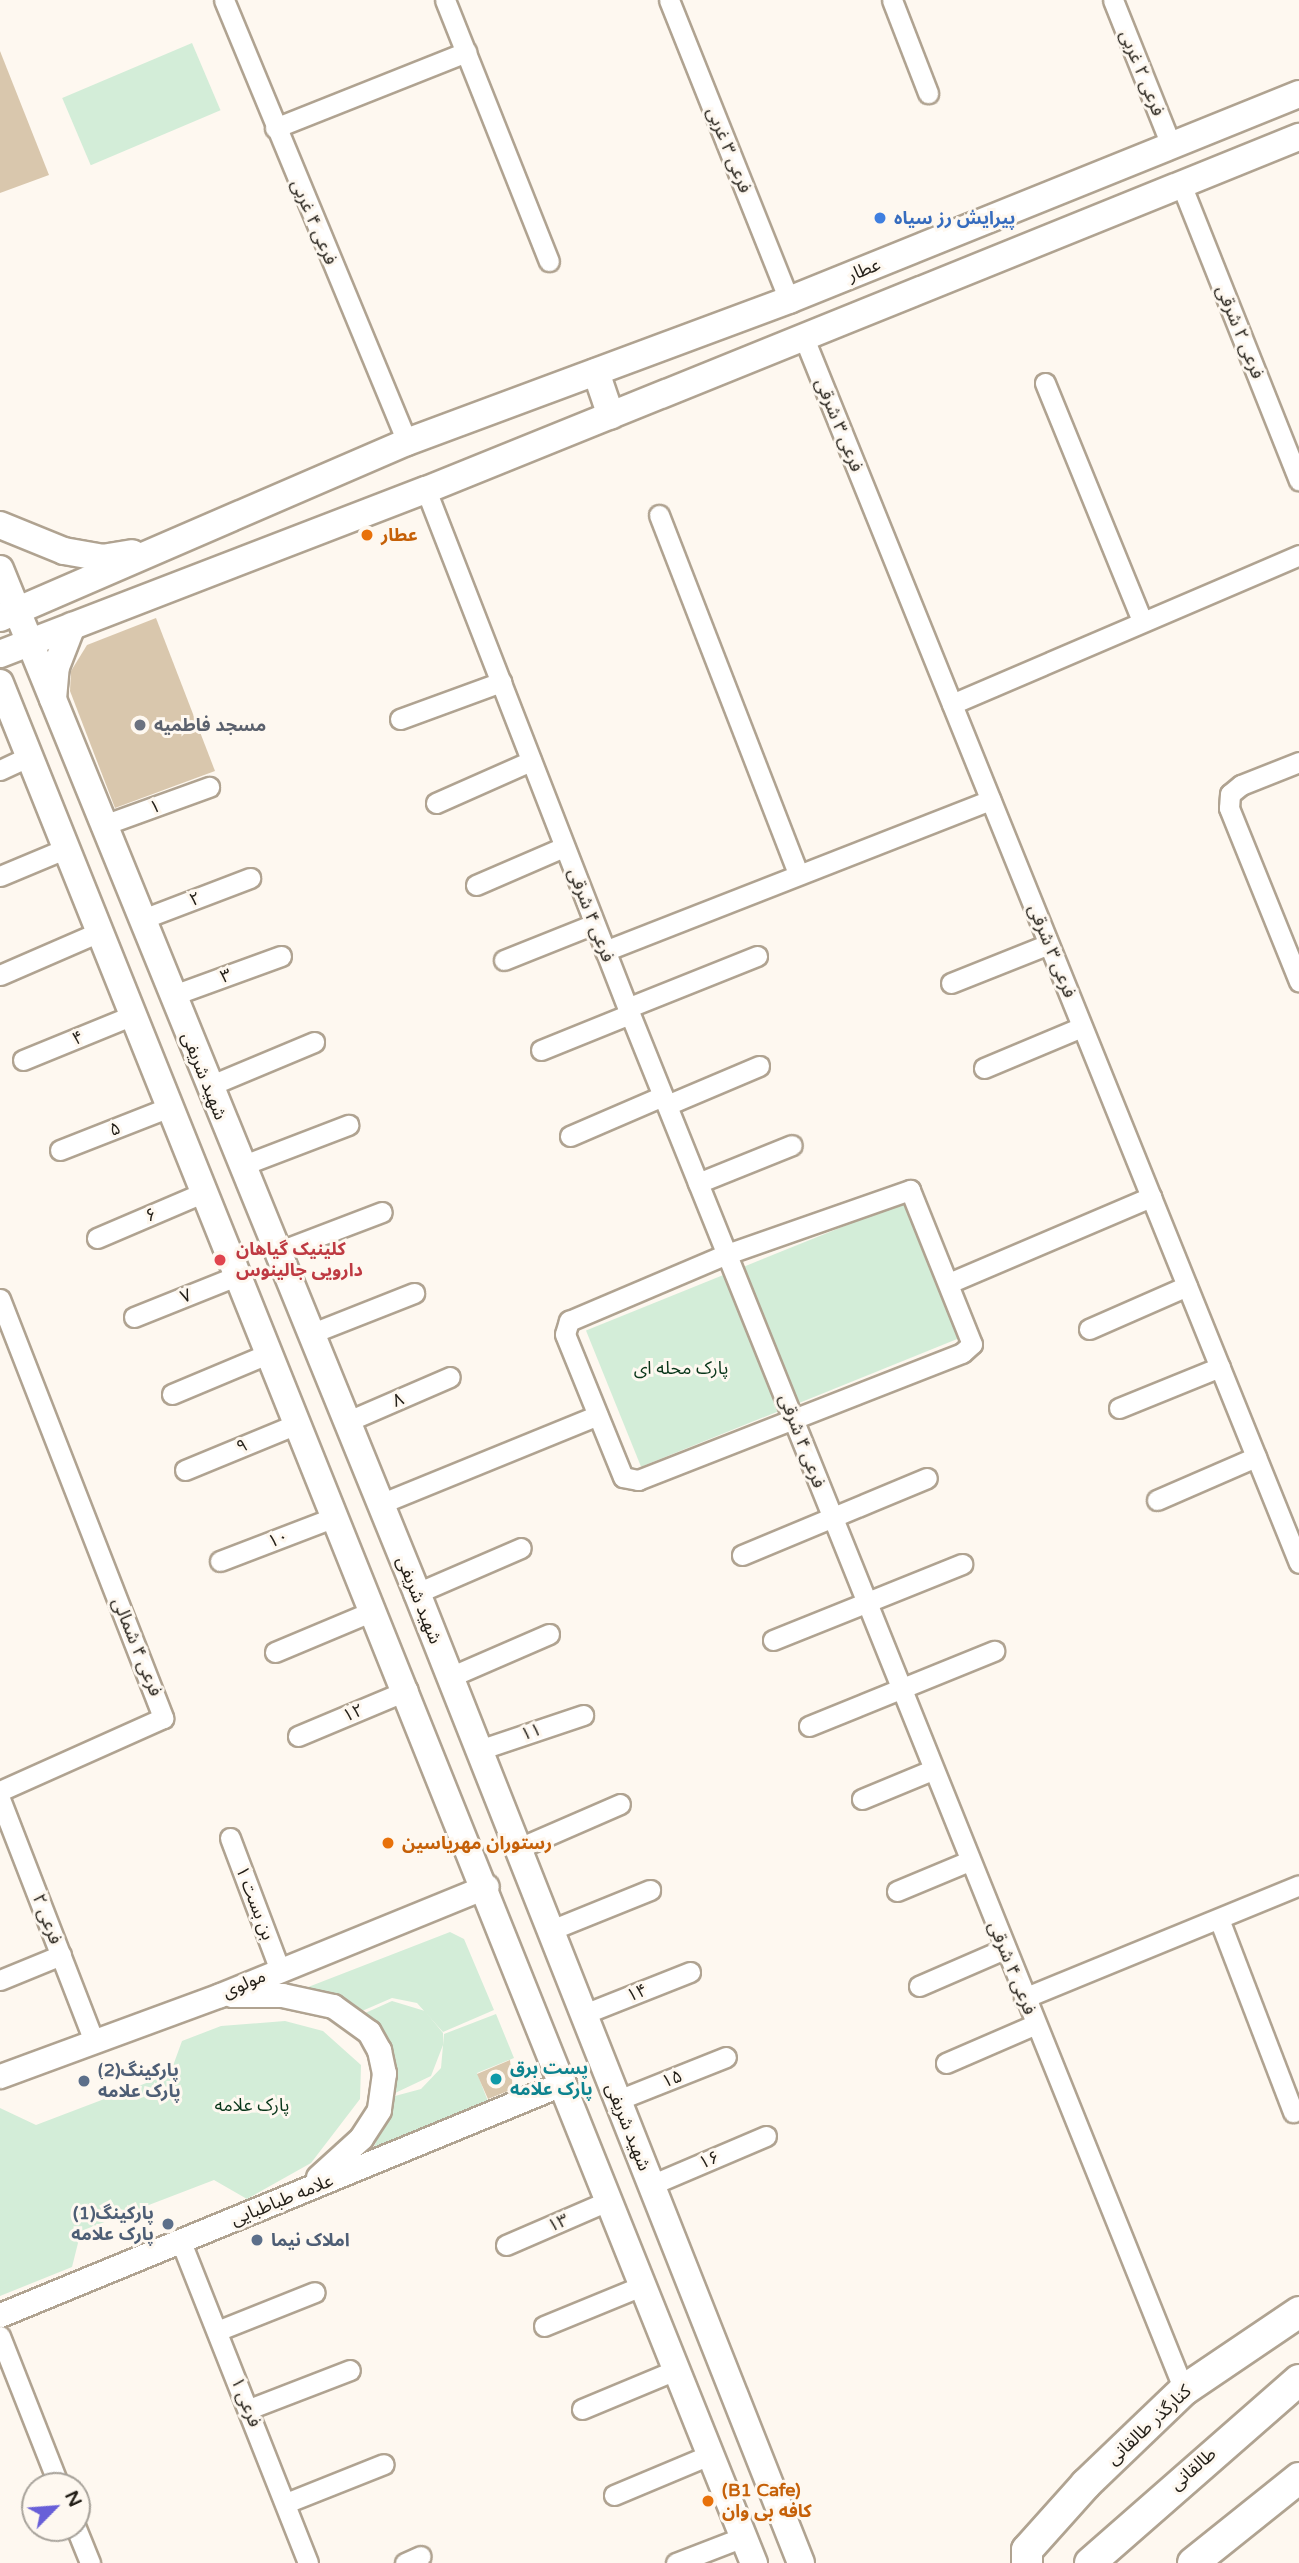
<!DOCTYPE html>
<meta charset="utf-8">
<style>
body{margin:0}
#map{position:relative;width:1299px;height:2563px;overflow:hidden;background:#fef8f0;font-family:"Varela Round","Noto Sans Arabic",sans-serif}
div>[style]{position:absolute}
.green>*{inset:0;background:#d3edd8;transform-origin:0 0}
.building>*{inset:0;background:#d9c7ad}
.roads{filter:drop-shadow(2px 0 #b0a391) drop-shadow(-2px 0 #b0a391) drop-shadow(0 2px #b0a391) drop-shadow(0 -2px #b0a391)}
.minor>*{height:19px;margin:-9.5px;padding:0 9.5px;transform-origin:9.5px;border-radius:9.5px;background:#fff}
.tertiary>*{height:23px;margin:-11.5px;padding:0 11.5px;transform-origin:11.5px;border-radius:11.5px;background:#fff}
.secondary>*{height:26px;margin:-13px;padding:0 13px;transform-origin:13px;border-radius:13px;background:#fff}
.primary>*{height:30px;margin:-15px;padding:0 15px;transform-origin:15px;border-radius:15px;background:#fff}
.dots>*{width:19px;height:19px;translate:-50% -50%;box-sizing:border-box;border:4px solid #fef8f0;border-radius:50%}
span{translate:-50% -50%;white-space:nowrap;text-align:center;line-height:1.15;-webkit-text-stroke:6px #fef8f0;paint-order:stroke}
.street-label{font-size:18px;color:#242019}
.shop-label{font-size:18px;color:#366cbe;font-weight:700}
.left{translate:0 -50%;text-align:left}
.food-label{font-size:18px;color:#c56008;font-weight:700}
.worship-label{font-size:18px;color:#5b616d;font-weight:700}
.health-label{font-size:18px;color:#be3a42;font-weight:700}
.park-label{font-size:18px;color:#083619}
.culture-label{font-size:18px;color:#0d838f;font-weight:700}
.service-label{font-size:18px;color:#4e5e75;font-weight:700}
.right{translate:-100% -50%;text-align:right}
.north{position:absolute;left:21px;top:2472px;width:70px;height:70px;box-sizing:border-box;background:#fef8f0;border:2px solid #a7a29a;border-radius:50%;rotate:65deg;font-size:19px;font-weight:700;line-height:28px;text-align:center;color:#242019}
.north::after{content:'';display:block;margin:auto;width:24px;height:32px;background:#685fd8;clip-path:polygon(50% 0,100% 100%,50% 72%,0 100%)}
</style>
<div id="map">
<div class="green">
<div style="left:192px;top:43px;width:73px;height:141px;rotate:67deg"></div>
<div style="left:904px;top:1202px;width:147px;height:343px;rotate:68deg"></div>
<div style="clip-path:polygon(450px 1932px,464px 1939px,494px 2010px,443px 2032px,417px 2003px,392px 1998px,362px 2011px,303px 1989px)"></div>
<div style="clip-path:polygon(392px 2001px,425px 2011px,443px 2033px,443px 2045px,431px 2076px,393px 2094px,394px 2081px,363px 2014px)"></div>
<div style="clip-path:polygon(496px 2014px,514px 2058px,477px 2073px,489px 2104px,374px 2147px,395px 2096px,421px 2089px,441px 2068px,444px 2034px)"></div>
<div style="clip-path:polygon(285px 2021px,323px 2031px,361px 2065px,360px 2099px,311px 2163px,247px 2199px,214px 2180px,81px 2231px,72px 2267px,0 2296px,0 2108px,36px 2125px,170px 2074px,182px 2041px,221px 2026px)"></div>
</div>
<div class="building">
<div style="clip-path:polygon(0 51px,49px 175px,0 193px)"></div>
<div style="clip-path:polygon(156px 618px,215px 771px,115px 808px,70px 691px,71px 671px,87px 645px)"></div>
<div style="clip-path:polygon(510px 2060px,513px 2089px,488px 2099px,477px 2074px)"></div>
</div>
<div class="roads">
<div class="minor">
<div style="left:224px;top:0;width:478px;rotate:67.5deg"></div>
<div style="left:445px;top:0;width:281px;rotate:68.3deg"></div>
<div style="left:669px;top:0;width:323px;rotate:68.2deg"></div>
<div style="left:892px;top:0;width:100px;rotate:68.8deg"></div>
<div style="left:1113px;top:0;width:156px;rotate:68.2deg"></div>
<div style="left:275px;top:128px;width:206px;rotate:-21.7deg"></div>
<div style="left:1181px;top:184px;width:319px;rotate:68.3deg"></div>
<div style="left:804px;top:338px;width:1321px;rotate:68deg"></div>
<div style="left:1045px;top:383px;width:257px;rotate:67.8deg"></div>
<div style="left:426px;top:490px;width:562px;rotate:68.73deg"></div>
<div style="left:630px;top:1014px;width:1483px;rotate:68.07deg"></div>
<div style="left:659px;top:515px;width:385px;rotate:68.8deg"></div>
<div style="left:952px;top:704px;width:378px;rotate:-23.2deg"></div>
<div style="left:400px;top:719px;width:108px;rotate:-20.1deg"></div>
<div style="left:1299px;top:762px;width:62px;rotate:158.4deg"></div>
<div style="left:1241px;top:785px;width:14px;rotate:141deg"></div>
<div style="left:1230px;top:794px;width:14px;rotate:94deg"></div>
<div style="left:1229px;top:808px;width:187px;rotate:68deg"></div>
<div style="left:0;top:770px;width:31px;rotate:-25deg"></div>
<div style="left:436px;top:803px;width:104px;rotate:-23.9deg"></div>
<div style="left:101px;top:826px;width:115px;rotate:-19.9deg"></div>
<div style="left:0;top:876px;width:70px;rotate:-22.6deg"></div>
<div style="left:476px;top:885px;width:96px;rotate:-23.4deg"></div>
<div style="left:140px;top:920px;width:118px;rotate:-20.9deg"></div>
<div style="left:605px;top:951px;width:414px;rotate:-21.4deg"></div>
<div style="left:504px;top:960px;width:97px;rotate:-21.8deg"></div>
<div style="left:0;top:975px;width:108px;rotate:-23.5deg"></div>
<div style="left:951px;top:983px;width:105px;rotate:-21.7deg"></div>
<div style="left:171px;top:996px;width:117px;rotate:-20deg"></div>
<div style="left:627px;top:1008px;width:140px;rotate:-21.8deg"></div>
<div style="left:541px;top:1050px;width:96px;rotate:-22deg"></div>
<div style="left:23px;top:1060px;width:119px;rotate:-22.2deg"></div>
<div style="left:984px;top:1068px;width:106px;rotate:-22.7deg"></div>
<div style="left:209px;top:1086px;width:114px;rotate:-22.7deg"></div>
<div style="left:667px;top:1105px;width:100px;rotate:-23deg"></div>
<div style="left:570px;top:1136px;width:101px;rotate:-23.3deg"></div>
<div style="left:60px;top:1150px;width:118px;rotate:-21.4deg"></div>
<div style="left:241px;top:1166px;width:115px;rotate:-21deg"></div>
<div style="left:698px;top:1183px;width:101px;rotate:-22deg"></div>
<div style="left:910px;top:1190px;width:166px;rotate:68.1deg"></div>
<div style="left:972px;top:1344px;width:13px;rotate:138deg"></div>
<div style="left:962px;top:1353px;width:348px;rotate:158.6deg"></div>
<div style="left:638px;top:1480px;width:15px;rotate:-169deg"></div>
<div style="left:623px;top:1477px;width:154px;rotate:-112.1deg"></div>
<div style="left:565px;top:1334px;width:14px;rotate:-73deg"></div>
<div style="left:569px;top:1321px;width:172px;rotate:-23deg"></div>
<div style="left:727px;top:1254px;width:194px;rotate:-19.3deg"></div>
<div style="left:97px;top:1238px;width:117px;rotate:-23.1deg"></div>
<div style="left:277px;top:1252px;width:112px;rotate:-20.9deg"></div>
<div style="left:949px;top:1283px;width:220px;rotate:-23.1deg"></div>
<div style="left:0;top:1299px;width:450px;rotate:68.7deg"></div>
<div style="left:163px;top:1718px;width:179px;rotate:155.9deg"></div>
<div style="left:134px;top:1317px;width:113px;rotate:-21.8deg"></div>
<div style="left:1089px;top:1329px;width:107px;rotate:-23.7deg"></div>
<div style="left:310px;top:1334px;width:112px;rotate:-21.5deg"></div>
<div style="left:172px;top:1394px;width:106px;rotate:-22.7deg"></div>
<div style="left:1119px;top:1408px;width:109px;rotate:-22.1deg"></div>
<div style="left:346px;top:1422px;width:113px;rotate:-23.4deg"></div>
<div style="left:185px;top:1470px;width:123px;rotate:-22.4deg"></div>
<div style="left:1157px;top:1500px;width:108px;rotate:-23.5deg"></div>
<div style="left:380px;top:1504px;width:235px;rotate:-22.2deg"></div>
<div style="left:742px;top:1555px;width:200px;rotate:-22.6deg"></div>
<div style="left:220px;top:1561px;width:125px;rotate:-21deg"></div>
<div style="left:417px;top:1593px;width:113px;rotate:-23.4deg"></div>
<div style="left:773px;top:1640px;width:204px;rotate:-21.9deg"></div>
<div style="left:275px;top:1652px;width:108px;rotate:-22.8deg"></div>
<div style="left:450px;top:1677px;width:108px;rotate:-23.5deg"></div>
<div style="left:809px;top:1726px;width:200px;rotate:-22.1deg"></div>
<div style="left:298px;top:1736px;width:119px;rotate:-22.7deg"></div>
<div style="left:479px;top:1750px;width:110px;rotate:-18.6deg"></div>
<div style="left:0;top:1799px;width:257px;rotate:68.8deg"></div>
<div style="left:862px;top:1799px;width:76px;rotate:-22.5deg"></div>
<div style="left:230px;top:1838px;width:139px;rotate:69.3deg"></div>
<div style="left:519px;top:1848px;width:110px;rotate:-23.5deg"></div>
<div style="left:897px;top:1891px;width:78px;rotate:-22.6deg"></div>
<div style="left:1219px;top:1919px;width:207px;rotate:69deg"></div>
<div style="left:551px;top:1930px;width:107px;rotate:-22deg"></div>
<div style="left:0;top:1980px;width:66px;rotate:-22.3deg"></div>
<div style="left:919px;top:1986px;width:93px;rotate:-23.5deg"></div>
<div style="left:1024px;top:1998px;width:297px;rotate:-22.3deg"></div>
<div style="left:584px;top:2014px;width:114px;rotate:-21.6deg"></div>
<div style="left:946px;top:2063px;width:98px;rotate:-23.4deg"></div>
<div style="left:618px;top:2100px;width:116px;rotate:-21.7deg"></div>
<div style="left:651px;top:2185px;width:125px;rotate:-23.1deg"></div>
<div style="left:181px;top:2242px;width:345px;rotate:68.4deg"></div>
<div style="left:506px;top:2245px;width:113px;rotate:-23.4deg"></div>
<div style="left:544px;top:2326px;width:108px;rotate:-22.3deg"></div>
<div style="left:217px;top:2331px;width:105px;rotate:-21.7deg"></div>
<div style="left:0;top:2336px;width:161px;rotate:68.5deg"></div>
<div style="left:249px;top:2409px;width:108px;rotate:-21.1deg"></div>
<div style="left:582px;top:2409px;width:104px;rotate:-22.6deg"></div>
<div style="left:614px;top:2495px;width:106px;rotate:-22.7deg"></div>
<div style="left:286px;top:2503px;width:105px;rotate:-21.7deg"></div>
<div style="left:76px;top:2528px;width:38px;rotate:68deg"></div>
<div style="left:405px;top:2563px;width:17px;rotate:-24deg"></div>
<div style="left:676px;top:2563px;width:72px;rotate:-21.2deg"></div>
</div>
<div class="tertiary">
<div style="left:232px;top:1995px;width:50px"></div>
<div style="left:282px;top:1995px;width:52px;rotate:12.2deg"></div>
<div style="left:333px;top:2006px;width:44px;rotate:35.8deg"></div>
<div style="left:369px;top:2032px;width:21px;rotate:61deg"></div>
<div style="left:379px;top:2050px;width:24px;rotate:78deg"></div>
<div style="left:384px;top:2073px;width:37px;rotate:98deg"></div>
<div style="left:379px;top:2110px;width:33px;rotate:123deg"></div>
<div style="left:361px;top:2138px;width:58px;rotate:137.8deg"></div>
<div style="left:0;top:2076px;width:234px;rotate:-20.2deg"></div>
<div style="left:220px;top:1995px;width:288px;rotate:-22.2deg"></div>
<div style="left:0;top:2315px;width:610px;rotate:-22.36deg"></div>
</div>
<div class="secondary">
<div style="left:596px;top:372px;width:46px;rotate:71.2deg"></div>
<div style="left:0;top:525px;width:69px;rotate:22.1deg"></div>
<div style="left:64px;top:551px;width:39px;rotate:10deg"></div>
<div style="left:102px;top:558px;width:31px;rotate:-9deg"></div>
<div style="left:0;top:569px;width:1106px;rotate:67.84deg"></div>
<div style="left:417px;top:1593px;width:1043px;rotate:68.4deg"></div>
<div style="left:0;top:618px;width:443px;rotate:-23.4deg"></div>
<div style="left:407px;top:442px;width:408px;rotate:-20.4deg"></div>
<div style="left:789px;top:300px;width:550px;rotate:-21.99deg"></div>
<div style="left:0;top:654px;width:456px;rotate:-21.1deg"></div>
<div style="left:426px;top:490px;width:942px;rotate:-22.02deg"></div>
<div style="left:0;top:683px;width:2026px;rotate:68.15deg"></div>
<div style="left:53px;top:699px;width:32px;rotate:-85deg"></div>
<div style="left:56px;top:667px;width:44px;rotate:-68.7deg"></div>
</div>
<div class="primary">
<div style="left:1027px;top:2563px;width:13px;rotate:-90deg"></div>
<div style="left:1027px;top:2550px;width:89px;rotate:-48.2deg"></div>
<div style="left:1086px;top:2484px;width:136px;rotate:-43.8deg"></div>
<div style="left:1184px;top:2390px;width:139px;rotate:-34.1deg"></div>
<div style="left:1090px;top:2563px;width:278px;rotate:-41.2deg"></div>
<div style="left:1193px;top:2563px;width:136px;rotate:-38.7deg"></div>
</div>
</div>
<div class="dots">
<div style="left:880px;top:218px;background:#3f7fe0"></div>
<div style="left:367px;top:535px;background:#e8710a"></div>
<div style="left:140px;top:725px;background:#6b7280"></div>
<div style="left:220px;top:1260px;background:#e0444e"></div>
<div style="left:388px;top:1843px;background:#e8710a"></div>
<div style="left:496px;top:2079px;background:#0f9aa8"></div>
<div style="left:84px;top:2081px;background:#5c6f8a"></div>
<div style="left:168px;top:2224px;background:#5c6f8a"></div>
<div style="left:257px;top:2240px;background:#5c6f8a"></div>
<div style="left:708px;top:2501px;background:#e8710a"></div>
</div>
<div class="street-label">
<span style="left:1142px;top:73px;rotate:68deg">فرعی ۲ غربی</span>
<span style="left:729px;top:150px;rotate:68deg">فرعی ۳ غربی</span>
<span style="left:314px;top:222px;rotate:67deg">فرعی ۴ غربی</span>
<span style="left:864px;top:270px;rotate:-22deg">عطار</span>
<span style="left:1240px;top:332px;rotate:68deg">فرعی ۲ شرقی</span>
<span style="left:839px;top:425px;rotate:68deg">فرعی ۳ شرقی</span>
<span style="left:155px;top:807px;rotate:-20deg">۱</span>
<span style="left:195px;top:899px;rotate:-21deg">۲</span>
<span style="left:591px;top:915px;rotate:69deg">فرعی ۴ شرقی</span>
<span style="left:1052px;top:951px;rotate:68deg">فرعی ۳ شرقی</span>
<span style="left:226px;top:976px;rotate:-20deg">۳</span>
<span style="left:78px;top:1038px;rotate:-22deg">۴</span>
<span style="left:204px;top:1076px;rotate:68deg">شهید شریفی</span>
<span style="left:115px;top:1129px;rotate:-22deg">۵</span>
<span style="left:151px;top:1215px;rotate:-23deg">۶</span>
<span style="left:186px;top:1296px;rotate:-22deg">۷</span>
<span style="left:398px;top:1400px;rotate:-23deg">۸</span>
<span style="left:802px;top:1441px;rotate:69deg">فرعی ۴ شرقی</span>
<span style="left:242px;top:1446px;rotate:-22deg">۹</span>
<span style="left:278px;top:1539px;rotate:-21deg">۱۰</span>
<span style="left:419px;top:1600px;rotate:68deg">شهید شریفی</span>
<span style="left:137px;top:1647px;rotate:68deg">فرعی ۴ شمالی</span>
<span style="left:353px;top:1713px;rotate:-23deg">۱۲</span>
<span style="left:531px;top:1732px;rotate:-19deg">۱۱</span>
<span style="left:255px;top:1903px;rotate:69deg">بن بست ۱</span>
<span style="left:47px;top:1919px;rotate:69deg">فرعی ۲</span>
<span style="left:1012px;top:1968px;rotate:68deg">فرعی ۴ شرقی</span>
<span style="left:244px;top:1984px;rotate:-24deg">مولوی</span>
<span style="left:637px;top:1993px;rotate:-22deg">۱۴</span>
<span style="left:672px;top:2079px;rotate:-22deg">۱۵</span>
<span style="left:628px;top:2127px;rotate:68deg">شهید شریفی</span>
<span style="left:709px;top:2160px;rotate:-23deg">۱۶</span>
<span style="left:282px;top:2200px;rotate:-22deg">علامه طباطبایی</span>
<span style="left:558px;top:2223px;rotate:-23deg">۱۳</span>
<span style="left:246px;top:2402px;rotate:68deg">فرعی ۱</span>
<span style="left:1149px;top:2425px;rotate:-43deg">کنارگذر طالقانی</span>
<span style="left:1193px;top:2469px;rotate:-41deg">طالقانی</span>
</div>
<div class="shop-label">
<span class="left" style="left:894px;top:218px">پیرایش رز سیاه</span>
</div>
<div class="food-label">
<span class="left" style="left:381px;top:535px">عطار</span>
<span class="left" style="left:402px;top:1843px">رستوران مهریاسین</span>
<span class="left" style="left:722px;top:2501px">(B1 Cafe)<br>کافه بی وان</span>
</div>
<div class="worship-label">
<span class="left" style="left:154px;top:725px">مسجد فاطمیه</span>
</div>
<div class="health-label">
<span class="left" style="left:236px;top:1260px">کلینیک گیاهان<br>دارویی جالینوس</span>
</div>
<div class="park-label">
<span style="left:681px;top:1368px">پارک محله ای</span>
<span style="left:252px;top:2105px">پارک علامه</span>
</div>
<div class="culture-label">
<span class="left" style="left:510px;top:2079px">پست برق<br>پارک علامه</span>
</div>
<div class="service-label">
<span class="left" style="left:98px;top:2081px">پارکینگ(2)<br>پارک علامه</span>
<span class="right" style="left:154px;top:2224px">پارکینگ(1)<br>پارک علامه</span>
<span class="left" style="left:271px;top:2240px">املاک نیما</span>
</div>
<div class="north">N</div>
</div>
